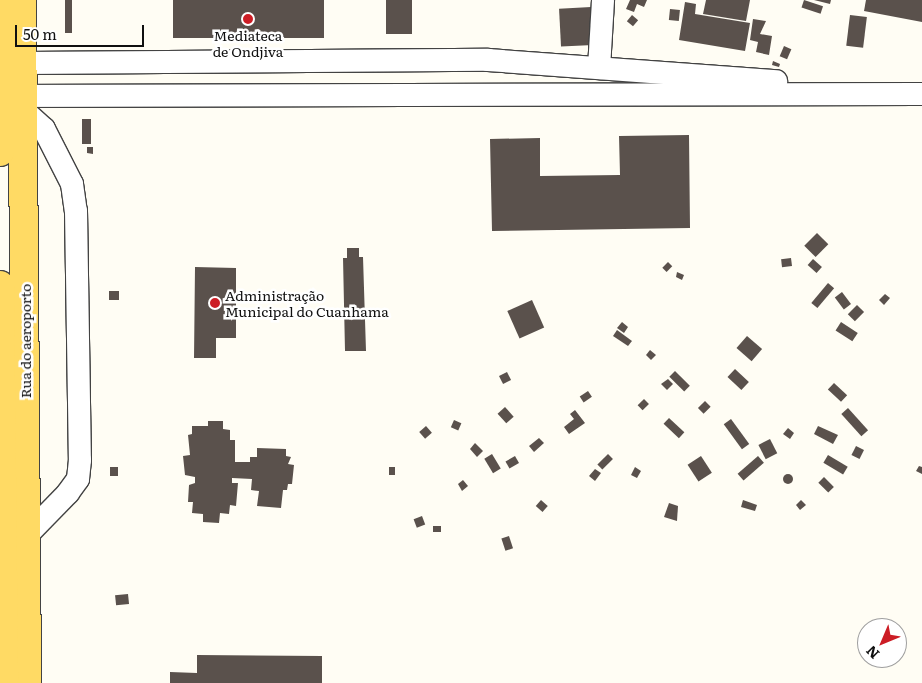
<!DOCTYPE html>
<meta charset="utf-8">
<style>
body{margin:0}
#map{position:relative;width:922px;height:683px;overflow:hidden;background:#fffdf4;font-family:Literata,serif}
div>[style]{position:absolute}
.building>*{inset:0;background:#5a514c;transform-origin:0 0}
.round{border-radius:50%}
.roads{filter:drop-shadow(1px 0 #434343) drop-shadow(-1px 0 #434343) drop-shadow(0 1px #434343) drop-shadow(0 -1px #434343)}
.minor>*{height:22px;margin:-11px;padding:0 11px;transform-origin:11px;border-radius:11px;background:#fff}
.major>*{height:28px;margin:-14px;padding:0 14px;transform-origin:14px;border-radius:14px;background:#ffda64}
.dots>*{width:14px;height:14px;translate:-50% -50%;box-sizing:border-box;border:2px solid #fff;border-radius:50%}
span{translate:-50% -50%;white-space:nowrap;text-align:center;line-height:1.15;-webkit-text-stroke:5px #fff;paint-order:stroke}
.poi-label{font-size:14px;color:#101010}
.left{translate:0 -50%;text-align:left}
.street-label{font-size:14px;color:#101010}
.north{position:absolute;left:857px;top:618px;width:50px;height:50px;box-sizing:border-box;background:#fff;border:1px solid #9f9f9f;border-radius:50%;rotate:225deg;font-size:14px;font-weight:700;line-height:20px;text-align:center;color:#101010}
.north::after{content:'';display:block;margin:auto;width:18px;height:22px;background:#cc1d25;clip-path:polygon(50% 0,100% 100%,50% 72%,0 100%)}
.scale{position:absolute;left:15px;top:25px;width:129px;height:22px;box-sizing:border-box;border:2px solid #101010;border-top:0;padding-left:6px;font-size:15px;line-height:18px;white-space:nowrap;color:#101010;-webkit-text-stroke:4px #fff;paint-order:stroke}
</style>
<div id="map">
<div class="building">
<div style="left:65px;top:0;width:7px;height:33px"></div>
<div style="left:173px;top:0;width:151px;height:38px"></div>
<div style="left:386px;top:0;width:26px;height:34px"></div>
<div style="clip-path:polygon(630px 0,647px 0,644px 7px,637px 4px,634px 12px,626px 9px)"></div>
<div style="clip-path:polygon(706px 0,750px 0,746px 21px,703px 14px)"></div>
<div style="left:804px;top:0;width:20px;height:8px;rotate:18deg"></div>
<div style="clip-path:polygon(814px 0,831px 0,830px 4px)"></div>
<div style="clip-path:polygon(866px 0,922px 0,922px 22px,864px 11px)"></div>
<div style="clip-path:polygon(685px 2px,696px 4px,695px 14px,750px 23px,745px 51px,679px 40px)"></div>
<div style="left:591px;top:7px;width:38px;height:32px;rotate:87deg"></div>
<div style="left:670px;top:9px;width:10px;height:11px;rotate:6deg"></div>
<div style="left:632px;top:15px;width:8px;height:8px;rotate:40deg"></div>
<div style="left:850px;top:15px;width:17px;height:31px;rotate:7deg"></div>
<div style="clip-path:polygon(753px 19px,766px 21px,760px 34px,772px 36px,769px 55px,756px 52px,758px 42px,750px 40px)"></div>
<div style="left:784px;top:46px;width:8px;height:11px;rotate:23deg"></div>
<div style="clip-path:polygon(773px 61px,780px 64px,779px 67px,772px 65px)"></div>
<div style="left:82px;top:119px;width:9px;height:25px"></div>
<div style="clip-path:polygon(689px 135px,690px 228px,492px 231px,490px 139px,540px 138px,540px 176px,620px 175px,619px 136px)"></div>
<div style="clip-path:polygon(87px 147px,93px 147px,93px 154px,87px 153px)"></div>
<div style="left:817px;top:233px;width:16px;height:18px;rotate:45deg"></div>
<div style="clip-path:polygon(347px 248px,359px 248px,359px 257px,363px 257px,366px 351px,345px 351px,343px 258px,347px 258px)"></div>
<div style="left:791px;top:258px;width:8px;height:10px;rotate:83deg"></div>
<div style="left:813px;top:259px;width:12px;height:8px;rotate:42deg"></div>
<div style="left:668px;top:262px;width:6px;height:8px;rotate:45deg"></div>
<div style="clip-path:polygon(195px 267px,236px 268px,236px 338px,216px 338px,216px 358px,194px 358px)"></div>
<div style="clip-path:polygon(677px 272px,684px 275px,682px 280px,676px 277px)"></div>
<div style="left:828px;top:283px;width:8px;height:26px;rotate:40deg"></div>
<div style="left:109px;top:291px;width:10px;height:9px"></div>
<div style="left:842px;top:292px;width:15px;height:9px;rotate:53deg"></div>
<div style="clip-path:polygon(885px 294px,890px 298px,884px 305px,879px 300px)"></div>
<div style="left:532px;top:300px;width:30px;height:27px;rotate:66deg"></div>
<div style="left:857px;top:305px;width:10px;height:13px;rotate:45deg"></div>
<div style="clip-path:polygon(622px 322px,628px 327px,624px 333px,617px 328px)"></div>
<div style="left:841px;top:322px;width:20px;height:10px;rotate:33deg"></div>
<div style="clip-path:polygon(617px 330px,632px 341px,628px 346px,613px 336px)"></div>
<div style="left:747px;top:336px;width:20px;height:16px;rotate:41deg"></div>
<div style="clip-path:polygon(650px 350px,656px 355px,651px 360px,646px 355px)"></div>
<div style="left:735px;top:369px;width:19px;height:11px;rotate:43deg"></div>
<div style="left:675px;top:371px;width:21px;height:8px;rotate:45deg"></div>
<div style="left:507px;top:372px;width:9px;height:9px;rotate:63deg"></div>
<div style="clip-path:polygon(668px 379px,673px 384px,667px 390px,661px 384px)"></div>
<div style="left:834px;top:383px;width:18px;height:9px;rotate:43deg"></div>
<div style="left:588px;top:391px;width:7px;height:10px;rotate:56deg"></div>
<div style="left:644px;top:399px;width:7px;height:9px;rotate:45deg"></div>
<div style="left:705px;top:401px;width:8px;height:10px;rotate:45deg"></div>
<div style="left:505px;top:407px;width:13px;height:10px;rotate:48deg"></div>
<div style="left:848px;top:408px;width:30px;height:9px;rotate:48deg"></div>
<div style="clip-path:polygon(575px 410px,585px 423px,569px 434px,564px 427px,574px 419px,570px 414px)"></div>
<div style="left:669px;top:418px;width:21px;height:8px;rotate:43deg"></div>
<div style="left:731px;top:419px;width:31px;height:9px;rotate:54deg"></div>
<div style="left:454px;top:420px;width:8px;height:8px;rotate:23deg"></div>
<div style="clip-path:polygon(208px 421px,223px 421px,223px 429px,230px 430px,230px 440px,235px 440px,235px 462px,250px 462px,250px 457px,257px 457px,257px 448px,286px 449px,286px 456px,291px 457px,288px 464px,294px 465px,292px 484px,288px 484px,287px 490px,283px 490px,281px 508px,257px 506px,259px 491px,251px 490px,252px 479px,232px 478px,232px 483px,238px 483px,236px 506px,230px 505px,229px 514px,220px 513px,219px 523px,203px 522px,203px 514px,192px 513px,193px 502px,188px 502px,189px 485px,195px 483px,195px 477px,185px 475px,183px 456px,190px 455px,188px 435px,192px 434px,192px 426px,208px 426px)"></div>
<div style="left:426px;top:426px;width:9px;height:9px;rotate:49deg"></div>
<div style="clip-path:polygon(818px 426px,838px 435px,833px 444px,814px 434px)"></div>
<div style="clip-path:polygon(788px 428px,794px 433px,790px 439px,783px 434px)"></div>
<div style="clip-path:polygon(539px 438px,544px 443px,534px 452px,529px 446px)"></div>
<div style="left:770px;top:439px;width:16px;height:13px;rotate:63deg"></div>
<div style="clip-path:polygon(475px 443px,483px 451px,477px 457px,470px 449px)"></div>
<div style="left:856px;top:446px;width:9px;height:10px;rotate:27deg"></div>
<div style="left:492px;top:454px;width:17px;height:9px;rotate:59deg"></div>
<div style="left:608px;top:454px;width:7px;height:15px;rotate:45deg"></div>
<div style="left:828px;top:455px;width:23px;height:9px;rotate:31deg"></div>
<div style="left:515px;top:456px;width:8px;height:11px;rotate:60deg"></div>
<div style="left:701px;top:456px;width:20px;height:16px;rotate:57deg"></div>
<div style="left:758px;top:456px;width:9px;height:27px;rotate:49deg"></div>
<div style="clip-path:polygon(919px 466px,922px 467px,922px 474px,916px 471px)"></div>
<div style="left:110px;top:467px;width:8px;height:9px"></div>
<div style="left:389px;top:467px;width:6px;height:8px"></div>
<div style="clip-path:polygon(635px 467px,641px 471px,637px 478px,631px 475px)"></div>
<div style="clip-path:polygon(595px 469px,601px 473px,595px 481px,589px 476px)"></div>
<div class="round" style="left:783px;top:474px;width:10px;height:10px"></div>
<div style="left:824px;top:477px;width:14px;height:8px;rotate:45deg"></div>
<div style="clip-path:polygon(463px 480px,468px 486px,462px 491px,458px 484px)"></div>
<div style="left:541px;top:500px;width:9px;height:8px;rotate:41deg"></div>
<div style="clip-path:polygon(743px 500px,757px 505px,755px 511px,741px 507px)"></div>
<div style="clip-path:polygon(801px 500px,806px 505px,800px 510px,796px 505px)"></div>
<div style="clip-path:polygon(669px 503px,678px 506px,677px 521px,664px 517px)"></div>
<div style="left:422px;top:516px;width:9px;height:9px;rotate:69deg"></div>
<div style="left:433px;top:526px;width:8px;height:6px"></div>
<div style="left:509px;top:536px;width:13px;height:8px;rotate:72deg"></div>
<div style="left:128px;top:594px;width:10px;height:13px;rotate:84deg"></div>
<div style="clip-path:polygon(197px 655px,322px 656px,322px 683px,170px 683px,170px 672px,197px 673px)"></div>
</div>
<div class="roads">
<div class="minor">
<div style="left:23px;top:63px;width:465px;rotate:-0.4deg"></div>
<div style="left:488px;top:60px;width:289px;rotate:4.2deg"></div>
<div style="left:599px;top:68px;width:68px;rotate:-86.6deg"></div>
<div style="left:6px;top:96px;width:916px;rotate:-0.13deg"></div>
<div style="left:23px;top:110px;width:28px;rotate:42deg"></div>
<div style="left:44px;top:129px;width:62px;rotate:63deg"></div>
<div style="left:72px;top:184px;width:27px;rotate:82deg"></div>
<div style="left:76px;top:211px;width:249px;rotate:89.1deg"></div>
<div style="left:80px;top:460px;width:19px;rotate:96deg"></div>
<div style="left:78px;top:479px;width:17px;rotate:126deg"></div>
<div style="left:68px;top:493px;width:60px;rotate:134.3deg"></div>
</div>
<div class="major">
<div style="left:22px;top:0;width:683px;rotate:89.58deg"></div>
<div style="left:0;top:152px;width:152px;rotate:-90deg"></div>
<div style="left:0;top:285px;width:398px;rotate:89.4deg"></div>
</div>
</div>
<div class="dots">
<div style="left:248px;top:19px;background:#cc1d25"></div>
<div style="left:215px;top:303px;background:#cc1d25"></div>
</div>
<div class="poi-label">
<span style="left:248px;top:43px">Mediateca<br>de Ondjiva</span>
<span class="left" style="left:225px;top:303px">Administração<br>Municipal do Cuanhama</span>
</div>
<div class="street-label">
<span style="left:25px;top:341px;rotate:-90deg">Rua do aeroporto</span>
</div>
<div class="north">N</div>
<div class="scale">50 m</div>
</div>
